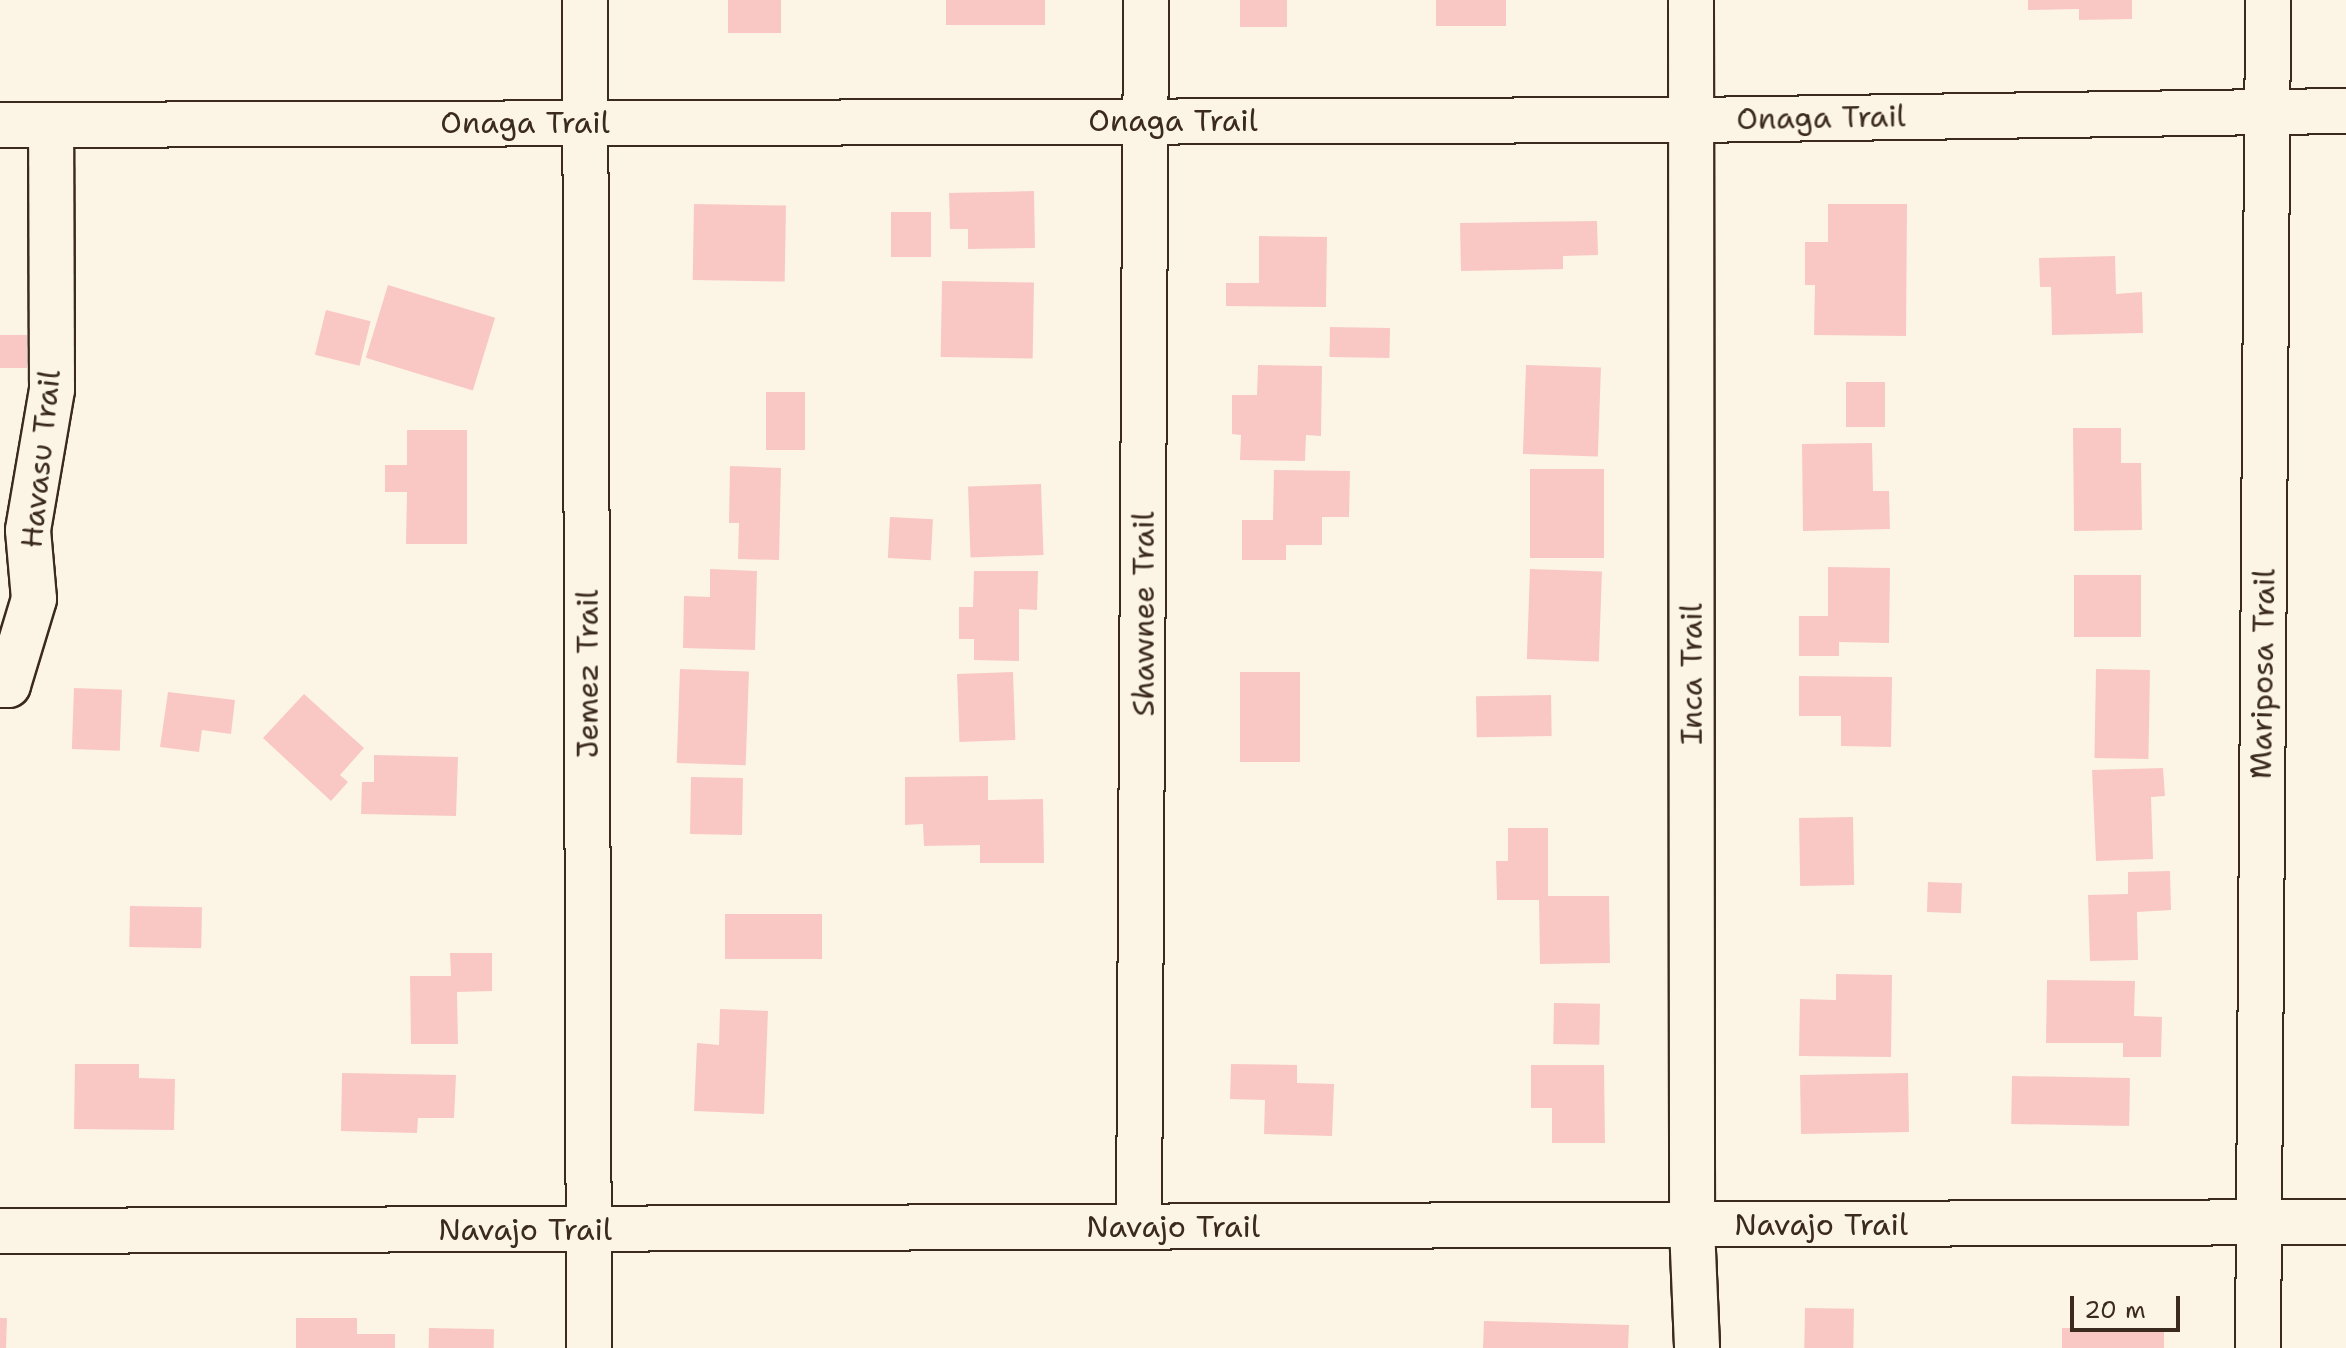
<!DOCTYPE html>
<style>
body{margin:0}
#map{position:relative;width:2346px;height:1348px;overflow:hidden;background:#fcf5e5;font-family:"Shantell Sans",sans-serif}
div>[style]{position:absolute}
.building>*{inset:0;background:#f9c8c5;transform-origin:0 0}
.roads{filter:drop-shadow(2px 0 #3b2a1e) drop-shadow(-2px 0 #3b2a1e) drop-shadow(0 2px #3b2a1e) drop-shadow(0 -2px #3b2a1e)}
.minor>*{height:44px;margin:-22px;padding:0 22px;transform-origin:22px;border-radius:22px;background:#fcf5e5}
.tertiary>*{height:44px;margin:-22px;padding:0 22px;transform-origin:22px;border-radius:22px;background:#fcf5e5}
span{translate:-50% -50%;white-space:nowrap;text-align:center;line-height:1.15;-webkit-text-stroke:6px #fcf5e5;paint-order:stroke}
.street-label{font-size:30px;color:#3b2a1e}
.scale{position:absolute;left:2070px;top:1296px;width:110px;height:36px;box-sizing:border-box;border:4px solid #3b2a1e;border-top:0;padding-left:10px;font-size:24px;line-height:28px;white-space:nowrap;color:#3b2a1e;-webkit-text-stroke:6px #fcf5e5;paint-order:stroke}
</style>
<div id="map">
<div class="building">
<div style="left:728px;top:0;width:53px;height:33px"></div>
<div style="left:946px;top:0;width:99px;height:25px"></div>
<div style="left:1240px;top:0;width:47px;height:27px"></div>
<div style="left:1436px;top:0;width:70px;height:26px"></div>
<div style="clip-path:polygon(2028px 0,2132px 0,2132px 19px,2079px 20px,2079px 9px,2028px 10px)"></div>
<div style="clip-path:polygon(1034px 191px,1035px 248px,968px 249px,968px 229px,950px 229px,949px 193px)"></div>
<div style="left:694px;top:204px;width:92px;height:76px;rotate:1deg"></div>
<div style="clip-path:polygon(1828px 204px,1907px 204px,1906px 336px,1814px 335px,1815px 285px,1805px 285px,1805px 242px,1828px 242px)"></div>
<div style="left:891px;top:212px;width:40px;height:45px"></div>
<div style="clip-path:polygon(1597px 221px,1598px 255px,1563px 256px,1563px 269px,1461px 271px,1460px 223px)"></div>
<div style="clip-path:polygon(1259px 236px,1327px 237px,1326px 307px,1226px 306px,1226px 283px,1259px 283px)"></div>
<div style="clip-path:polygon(2115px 256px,2116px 294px,2142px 292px,2143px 333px,2052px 335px,2051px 287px,2040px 287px,2039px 258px)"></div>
<div style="left:942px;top:281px;width:92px;height:76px;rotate:1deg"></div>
<div style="left:388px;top:285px;width:112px;height:76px;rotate:17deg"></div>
<div style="left:326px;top:310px;width:46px;height:46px;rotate:14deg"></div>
<div style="left:1330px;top:327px;width:60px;height:30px;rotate:1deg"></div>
<div style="left:0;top:335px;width:27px;height:33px"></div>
<div style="clip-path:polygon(1258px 365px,1322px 366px,1321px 436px,1306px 435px,1305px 461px,1240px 460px,1241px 435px,1232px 434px,1232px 395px,1257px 395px)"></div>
<div style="left:1526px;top:365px;width:75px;height:89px;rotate:2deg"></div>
<div style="left:1885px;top:382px;width:45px;height:39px;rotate:90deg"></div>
<div style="left:766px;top:392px;width:39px;height:58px"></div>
<div style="clip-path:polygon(2073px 428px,2121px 428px,2121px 463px,2141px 463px,2142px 530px,2074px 531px)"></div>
<div style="clip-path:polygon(407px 430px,467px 430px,467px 544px,406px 544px,407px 492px,385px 492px,385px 465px,407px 465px)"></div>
<div style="clip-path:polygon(1872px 443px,1873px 491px,1889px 491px,1890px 529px,1803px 531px,1802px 444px)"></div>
<div style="clip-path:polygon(730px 466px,781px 468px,779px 560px,738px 559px,739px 523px,729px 523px)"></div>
<div style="left:1530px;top:469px;width:74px;height:89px"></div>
<div style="clip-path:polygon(1274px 470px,1350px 471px,1349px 517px,1322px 517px,1322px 545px,1286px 545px,1286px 560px,1242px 560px,1242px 520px,1273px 520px)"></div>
<div style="left:1041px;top:484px;width:71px;height:73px;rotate:88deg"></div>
<div style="left:890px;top:517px;width:43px;height:41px;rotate:3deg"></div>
<div style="clip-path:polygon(1828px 567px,1890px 568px,1889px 643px,1839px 642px,1839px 656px,1799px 656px,1799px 616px,1828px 616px)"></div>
<div style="clip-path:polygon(710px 569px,757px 571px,755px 650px,683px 648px,684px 596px,710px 597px)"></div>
<div style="left:1530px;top:569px;width:72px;height:90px;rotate:2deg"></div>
<div style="clip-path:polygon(974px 571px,1038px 571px,1037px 610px,1019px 609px,1019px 661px,974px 660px,974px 639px,959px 639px,959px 607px,973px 607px)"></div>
<div style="left:2074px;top:575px;width:67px;height:62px"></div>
<div style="left:680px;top:669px;width:69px;height:94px;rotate:2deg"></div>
<div style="left:2096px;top:669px;width:54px;height:89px;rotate:1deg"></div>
<div style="left:1013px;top:672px;width:68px;height:56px;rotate:88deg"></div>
<div style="left:1240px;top:672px;width:60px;height:90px"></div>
<div style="clip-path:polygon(1799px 676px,1892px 677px,1891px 747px,1841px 746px,1841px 716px,1799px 716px)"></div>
<div style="left:74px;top:688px;width:48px;height:61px;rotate:2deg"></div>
<div style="clip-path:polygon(168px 692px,235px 700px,231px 734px,202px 730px,199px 752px,160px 747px)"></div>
<div style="clip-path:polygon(304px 694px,364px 748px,340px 775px,348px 782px,331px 801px,263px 738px)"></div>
<div style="left:1551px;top:695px;width:41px;height:75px;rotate:89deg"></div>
<div style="clip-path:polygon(374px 755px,458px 757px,456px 816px,361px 814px,362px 782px,374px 782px)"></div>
<div style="clip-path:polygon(2163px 768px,2165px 796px,2151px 797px,2153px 859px,2096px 861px,2092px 770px)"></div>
<div style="clip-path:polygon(988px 776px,988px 800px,1043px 799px,1044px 863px,980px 863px,980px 845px,924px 846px,923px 824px,905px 825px,905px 777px)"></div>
<div style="left:691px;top:777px;width:52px;height:57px;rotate:1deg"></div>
<div style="left:1853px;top:817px;width:68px;height:54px;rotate:89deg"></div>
<div style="clip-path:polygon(1508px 828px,1548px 828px,1548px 896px,1609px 896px,1610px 963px,1540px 964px,1539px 900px,1497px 900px,1496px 861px,1508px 861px)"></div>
<div style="clip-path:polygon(2170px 871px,2171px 910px,2137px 912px,2138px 960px,2090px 961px,2088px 895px,2128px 894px,2128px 872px)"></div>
<div style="left:1928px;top:882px;width:34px;height:30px;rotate:2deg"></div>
<div style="left:130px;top:906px;width:72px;height:41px;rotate:1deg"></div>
<div style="left:725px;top:914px;width:97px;height:45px"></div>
<div style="clip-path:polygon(450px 953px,492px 953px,492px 991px,457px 992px,458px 1044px,411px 1044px,410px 976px,451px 976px)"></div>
<div style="clip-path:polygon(1836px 974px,1892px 975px,1891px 1057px,1799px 1056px,1800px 999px,1836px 1000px)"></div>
<div style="clip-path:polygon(2047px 980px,2135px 981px,2134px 1016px,2162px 1017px,2161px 1057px,2123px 1057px,2123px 1043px,2046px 1043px)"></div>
<div style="left:1554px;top:1003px;width:46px;height:41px;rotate:1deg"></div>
<div style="clip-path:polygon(720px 1009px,768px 1011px,764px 1114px,694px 1111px,697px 1043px,719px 1045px)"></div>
<div style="clip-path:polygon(75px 1064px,139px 1064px,139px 1078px,175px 1079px,174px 1130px,74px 1129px)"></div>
<div style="clip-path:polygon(1231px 1064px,1297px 1065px,1297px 1083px,1334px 1084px,1332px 1136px,1264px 1134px,1265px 1100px,1230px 1099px)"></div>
<div style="clip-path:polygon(1531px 1065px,1604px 1065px,1605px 1143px,1552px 1143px,1552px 1108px,1531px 1108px)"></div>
<div style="clip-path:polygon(342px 1073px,456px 1075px,454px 1118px,418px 1118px,417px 1133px,341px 1131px)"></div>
<div style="left:1908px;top:1073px;width:59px;height:108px;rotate:89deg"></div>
<div style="left:2012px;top:1076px;width:118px;height:48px;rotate:1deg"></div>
<div style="left:1805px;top:1308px;width:49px;height:40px;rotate:1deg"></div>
<div style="clip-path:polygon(0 1318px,7px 1318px,6px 1348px,0 1348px)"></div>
<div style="clip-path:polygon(296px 1318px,357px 1318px,357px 1334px,395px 1334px,395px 1348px,296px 1348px)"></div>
<div style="clip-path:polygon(1484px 1321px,1629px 1325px,1628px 1348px,1483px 1348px)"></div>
<div style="left:429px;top:1328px;width:65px;height:20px;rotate:1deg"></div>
<div style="left:2164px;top:1328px;width:20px;height:102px;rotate:90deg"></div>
</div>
<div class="roads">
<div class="minor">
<div style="left:585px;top:0;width:1348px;rotate:89.83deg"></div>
<div style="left:1691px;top:0;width:1227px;rotate:89.95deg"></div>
<div style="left:1692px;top:1227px;width:121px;rotate:87.6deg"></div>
<div style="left:0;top:685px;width:8px"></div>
<div style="left:8px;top:685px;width:90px;rotate:-73.2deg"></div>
<div style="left:34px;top:599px;width:69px;rotate:-95deg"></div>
<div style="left:28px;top:530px;width:142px;rotate:-80.3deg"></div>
<div style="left:52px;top:390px;width:265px;rotate:-90.2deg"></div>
<div style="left:1139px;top:1227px;width:1227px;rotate:-89.67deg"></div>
<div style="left:0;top:1231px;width:2346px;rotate:-0.22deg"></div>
<div style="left:2258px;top:1348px;width:1348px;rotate:-89.57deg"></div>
</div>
<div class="tertiary">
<div style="left:0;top:125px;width:1691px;rotate:-0.17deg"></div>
<div style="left:1691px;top:120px;width:655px;rotate:-0.79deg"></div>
</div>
</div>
<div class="street-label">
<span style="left:1821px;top:118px;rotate:-1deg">Onaga Trail</span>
<span style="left:1173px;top:121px">Onaga Trail</span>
<span style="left:525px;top:123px">Onaga Trail</span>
<span style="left:41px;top:459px;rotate:-84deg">Havasu Trail</span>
<span style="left:1144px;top:614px;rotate:-90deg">Shawnee Trail</span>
<span style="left:588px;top:674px;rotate:-90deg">Jemez Trail</span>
<span style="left:1692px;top:674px;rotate:-90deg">Inca Trail</span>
<span style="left:2263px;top:674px;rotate:-89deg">Mariposa Trail</span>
<span style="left:1821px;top:1225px">Navajo Trail</span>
<span style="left:1173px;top:1227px">Navajo Trail</span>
<span style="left:525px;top:1230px">Navajo Trail</span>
</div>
<div class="scale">20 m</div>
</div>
